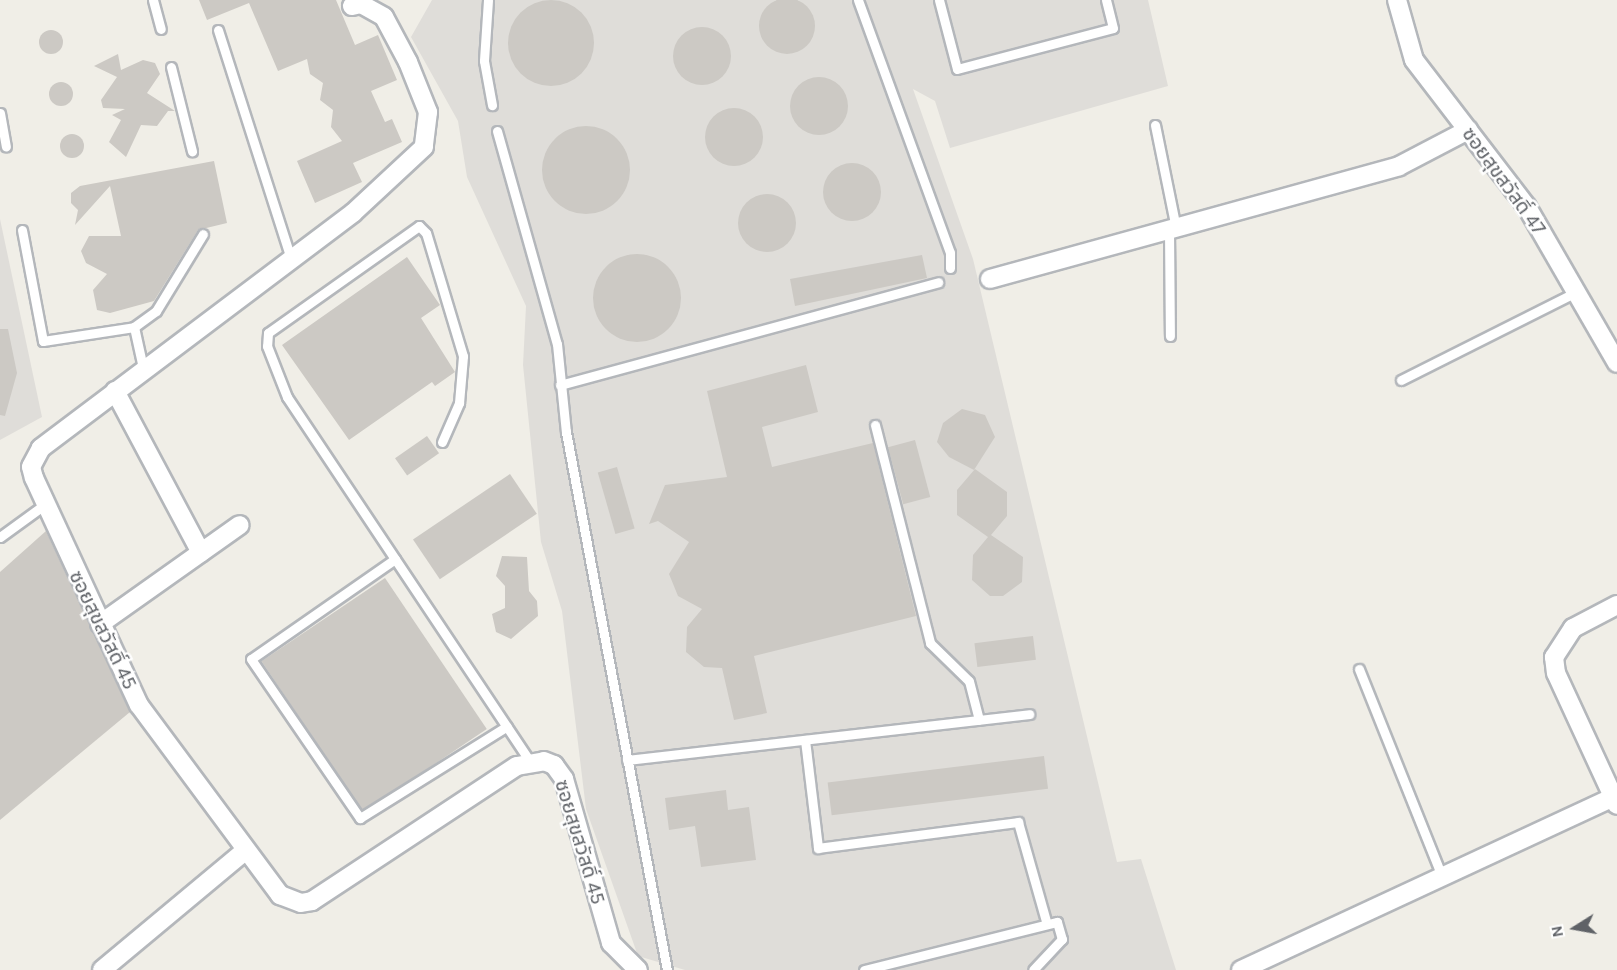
<!DOCTYPE html>
<meta charset="utf-8">
<style>
body{margin:0}
#map{position:relative;width:1617px;height:970px;overflow:hidden;background:#f0eee7;font-family:Karla,"Noto Sans Thai",sans-serif}
div>[style]{position:absolute}
.industrial>*{inset:0;background:#dfddd9}
.building>*{inset:0;background:#ccc9c4;transform-origin:0 0}
.round{border-radius:50%}
.roads{filter:drop-shadow(2px 0 #b4b7bb) drop-shadow(-2px 0 #b4b7bb) drop-shadow(0 2px #b4b7bb) drop-shadow(0 -2px #b4b7bb)}
.service>*{height:9px;margin:-4.5px;padding:0 4.5px;transform-origin:4.5px;border-radius:4.5px;background:#fff}
.minor>*{height:18px;margin:-9px;padding:0 9px;transform-origin:9px;border-radius:9px;background:#fff}
span{translate:-50% -50%;white-space:nowrap;text-align:center;line-height:1.15;-webkit-text-stroke:5px #fff;paint-order:stroke}
.street-label{font-size:20px;color:#5f6267}
.north{position:absolute;left:1545px;top:898px;width:60px;height:60px;-webkit-text-stroke:4px #fff;paint-order:stroke;rotate:259deg;font-size:16px;font-weight:700;line-height:24px;text-align:center;color:#5f6267}
.north::after{content:'';display:block;margin:auto;width:21px;height:27px;background:#5f6267;clip-path:polygon(50% 0,100% 100%,50% 72%,0 100%)}
</style>
<div id="map">
<div class="industrial">
<div style="clip-path:polygon(432px 0,1148px 0,1168px 86px,950px 148px,935px 101px,913px 89px,973px 259px,1117px 862px,1141px 859px,1176px 970px,685px 970px,638px 956px,586px 809px,562px 611px,541px 542px,523px 365px,526px 306px,467px 177px,458px 121px,411px 37px)"></div>
<div style="clip-path:polygon(0 219px,42px 417px,0 440px)"></div>
</div>
<div class="building">
<div class="round" style="left:759px;top:-2px;width:56px;height:56px"></div>
<div class="round" style="left:508px;top:0;width:86px;height:86px"></div>
<div style="clip-path:polygon(199px 0,336px 0,355px 45px,378px 35px,397px 80px,371px 91px,385px 122px,392px 119px,402px 142px,353px 163px,362px 182px,315px 203px,297px 161px,342px 141px,331px 127px,333px 110px,320px 100px,323px 83px,310px 74px,307px 59px,278px 71px,249px 3px,207px 20px)"></div>
<div class="round" style="left:673px;top:27px;width:58px;height:58px"></div>
<div class="round" style="left:39px;top:30px;width:24px;height:24px"></div>
<div style="clip-path:polygon(118px 54px,121px 70px,143px 60px,155px 63px,160px 74px,147px 93px,175px 111px,168px 111px,157px 126px,141px 125px,126px 157px,109px 142px,121px 120px,112px 115px,125px 109px,103px 108px,101px 100px,117px 77px,94px 66px)"></div>
<div class="round" style="left:790px;top:77px;width:58px;height:58px"></div>
<div class="round" style="left:49px;top:82px;width:24px;height:24px"></div>
<div class="round" style="left:705px;top:108px;width:58px;height:58px"></div>
<div class="round" style="left:542px;top:126px;width:88px;height:88px"></div>
<div class="round" style="left:60px;top:134px;width:24px;height:24px"></div>
<div style="clip-path:polygon(214px 161px,227px 223px,198px 230px,154px 301px,110px 313px,97px 310px,93px 290px,107px 274px,86px 263px,81px 251px,89px 236px,121px 236px,110px 186px,75px 225px,78px 210px,71px 203px,71px 193px,80px 186px)"></div>
<div class="round" style="left:823px;top:163px;width:58px;height:58px"></div>
<div class="round" style="left:738px;top:194px;width:58px;height:58px"></div>
<div class="round" style="left:593px;top:254px;width:88px;height:88px"></div>
<div style="clip-path:polygon(922px 255px,927px 278px,795px 306px,790px 279px)"></div>
<div style="clip-path:polygon(407px 257px,440px 305px,421px 318px,455px 372px,435px 386px,432px 382px,349px 440px,282px 345px)"></div>
<div style="clip-path:polygon(0 329px,8px 329px,17px 373px,5px 416px,0 415px)"></div>
<div style="clip-path:polygon(806px 365px,818px 412px,762px 427px,772px 467px,873px 443px,916px 616px,754px 656px,767px 713px,734px 720px,722px 668px,704px 667px,686px 652px,687px 627px,702px 609px,678px 596px,669px 574px,689px 542px,658px 521px,649px 524px,665px 485px,727px 477px,707px 391px)"></div>
<div style="clip-path:polygon(962px 409px,985px 415px,995px 437px,974px 470px,949px 457px,937px 442px,943px 423px)"></div>
<div style="left:427px;top:436px;width:21px;height:39px;rotate:55deg"></div>
<div style="left:915px;top:440px;width:59px;height:28px;rotate:75deg"></div>
<div style="left:617px;top:467px;width:64px;height:20px;rotate:74deg"></div>
<div style="clip-path:polygon(975px 469px,1007px 492px,1007px 516px,991px 535px,1023px 557px,1022px 582px,1003px 596px,990px 596px,972px 580px,973px 555px,988px 537px,957px 515px,957px 490px)"></div>
<div style="left:510px;top:474px;width:48px;height:117px;rotate:56deg"></div>
<div style="clip-path:polygon(46px 531px,130px 712px,0 820px,0 572px)"></div>
<div style="clip-path:polygon(502px 556px,527px 557px,529px 591px,537px 601px,538px 616px,511px 639px,496px 632px,492px 614px,505px 608px,505px 586px,496px 576px)"></div>
<div style="left:385px;top:578px;width:182px;height:149px;rotate:56deg"></div>
<div style="left:1033px;top:636px;width:24px;height:59px;rotate:83deg"></div>
<div style="left:1044px;top:756px;width:33px;height:218px;rotate:83deg"></div>
<div style="clip-path:polygon(726px 790px,728px 810px,749px 807px,756px 860px,701px 867px,695px 826px,669px 830px,665px 798px)"></div>
</div>
<div class="roads">
<div class="service">
<div style="left:153px;top:0;width:30px;rotate:75deg"></div>
<div style="left:488px;top:0;width:61px;rotate:93.8deg"></div>
<div style="left:484px;top:61px;width:45px;rotate:79.7deg"></div>
<div style="left:858px;top:0;width:269px;rotate:70deg"></div>
<div style="left:950px;top:253px;width:15px;rotate:90deg"></div>
<div style="left:939px;top:0;width:71px;rotate:75.4deg"></div>
<div style="left:957px;top:69px;width:161px;rotate:-14.7deg"></div>
<div style="left:1113px;top:28px;width:29px;rotate:-104deg"></div>
<div style="left:218px;top:30px;width:237px;rotate:72.3deg"></div>
<div style="left:171px;top:67px;width:87px;rotate:76deg"></div>
<div style="left:0;top:113px;width:34px;rotate:80deg"></div>
<div style="left:1155px;top:125px;width:105px;rotate:78.5deg"></div>
<div style="left:497px;top:131px;width:221px;rotate:74.3deg"></div>
<div style="left:557px;top:344px;width:88px;rotate:84.2deg"></div>
<div style="left:566px;top:432px;width:547px;rotate:79.37deg"></div>
<div style="left:22px;top:230px;width:113px;rotate:79.3deg"></div>
<div style="left:43px;top:341px;width:92px;rotate:-8.7deg"></div>
<div style="left:134px;top:327px;width:42px;rotate:77.6deg"></div>
<div style="left:1169px;top:230px;width:106px;rotate:89.5deg"></div>
<div style="left:134px;top:327px;width:27px;rotate:-36deg"></div>
<div style="left:156px;top:311px;width:90px;rotate:-58.6deg"></div>
<div style="left:1401px;top:380px;width:196px;rotate:-26.7deg"></div>
<div style="left:560px;top:385px;width:392px;rotate:-15.2deg"></div>
<div style="left:875px;top:425px;width:225px;rotate:75.8deg"></div>
<div style="left:930px;top:643px;width:54px;rotate:44.3deg"></div>
<div style="left:969px;top:681px;width:40px;rotate:75.6deg"></div>
<div style="left:442px;top:442px;width:43px;rotate:-66.4deg"></div>
<div style="left:459px;top:403px;width:47px;rotate:-85.1deg"></div>
<div style="left:463px;top:356px;width:128px;rotate:-106.7deg"></div>
<div style="left:426px;top:233px;width:10px;rotate:-135deg"></div>
<div style="left:419px;top:226px;width:185px;rotate:144.7deg"></div>
<div style="left:268px;top:333px;width:13px;rotate:94deg"></div>
<div style="left:267px;top:346px;width:55px;rotate:68.6deg"></div>
<div style="left:287px;top:397px;width:438px;rotate:56.3deg"></div>
<div style="left:0;top:537px;width:54px;rotate:-36deg"></div>
<div style="left:395px;top:559px;width:175px;rotate:145.2deg"></div>
<div style="left:251px;top:659px;width:193px;rotate:55.6deg"></div>
<div style="left:360px;top:818px;width:173px;rotate:-32deg"></div>
<div style="left:1359px;top:669px;width:224px;rotate:68.2deg"></div>
<div style="left:805px;top:740px;width:109px;rotate:83.1deg"></div>
<div style="left:818px;top:848px;width:202px;rotate:-7.4deg"></div>
<div style="left:1018px;top:822px;width:103px;rotate:74.2deg"></div>
<div style="left:627px;top:760px;width:405px;rotate:-6.5deg"></div>
<div style="left:864px;top:970px;width:199px;rotate:-14deg"></div>
<div style="left:1057px;top:922px;width:18px;rotate:74deg"></div>
<div style="left:1062px;top:939px;width:42px;rotate:133.1deg"></div>
</div>
<div class="minor">
<div style="left:1397px;top:0;width:62px;rotate:74.2deg"></div>
<div style="left:1414px;top:60px;width:185px;rotate:52.5deg"></div>
<div style="left:1527px;top:207px;width:180px;rotate:60deg"></div>
<div style="left:352px;top:6px;width:9px;rotate:-13deg"></div>
<div style="left:361px;top:4px;width:26px;rotate:29deg"></div>
<div style="left:384px;top:17px;width:51px;rotate:61.9deg"></div>
<div style="left:408px;top:62px;width:54px;rotate:68.2deg"></div>
<div style="left:428px;top:112px;width:35px;rotate:97deg"></div>
<div style="left:424px;top:147px;width:97px;rotate:137.1deg"></div>
<div style="left:353px;top:213px;width:391px;rotate:143deg"></div>
<div style="left:41px;top:448px;width:21px;rotate:118deg"></div>
<div style="left:31px;top:467px;width:11px;rotate:75deg"></div>
<div style="left:34px;top:478px;width:250px;rotate:65.2deg"></div>
<div style="left:139px;top:705px;width:237px;rotate:53.4deg"></div>
<div style="left:280px;top:895px;width:22px;rotate:21deg"></div>
<div style="left:301px;top:903px;width:11px;rotate:-10deg"></div>
<div style="left:312px;top:901px;width:245px;rotate:-33.4deg"></div>
<div style="left:517px;top:766px;width:27px;rotate:-10deg"></div>
<div style="left:544px;top:761px;width:11px;rotate:22deg"></div>
<div style="left:554px;top:765px;width:17px;rotate:54deg"></div>
<div style="left:564px;top:779px;width:171px;rotate:74deg"></div>
<div style="left:611px;top:943px;width:38px;rotate:45deg"></div>
<div style="left:990px;top:279px;width:424px;rotate:-15.4deg"></div>
<div style="left:1399px;top:166px;width:78px;rotate:-27.6deg"></div>
<div style="left:115px;top:391px;width:183px;rotate:62deg"></div>
<div style="left:1617px;top:605px;width:50px;rotate:152.4deg"></div>
<div style="left:1573px;top:628px;width:35px;rotate:123deg"></div>
<div style="left:1554px;top:657px;width:16px;rotate:83deg"></div>
<div style="left:1556px;top:673px;width:145px;rotate:65.2deg"></div>
<div style="left:100px;top:624px;width:171px;rotate:-35.3deg"></div>
<div style="left:102px;top:970px;width:187px;rotate:-39.8deg"></div>
<div style="left:1241px;top:970px;width:410px;rotate:-24.9deg"></div>
</div>
</div>
<div class="street-label">
<span style="left:1504px;top:181px;rotate:54deg">ซอยสุขสวัสดิ์ 47</span>
<span style="left:103px;top:630px;rotate:64deg">ซอยสุขสวัสดิ์ 45</span>
<span style="left:580px;top:842px;rotate:73deg">ซอยสุขสวัสดิ์ 45</span>
</div>
<div class="north">N</div>
</div>
